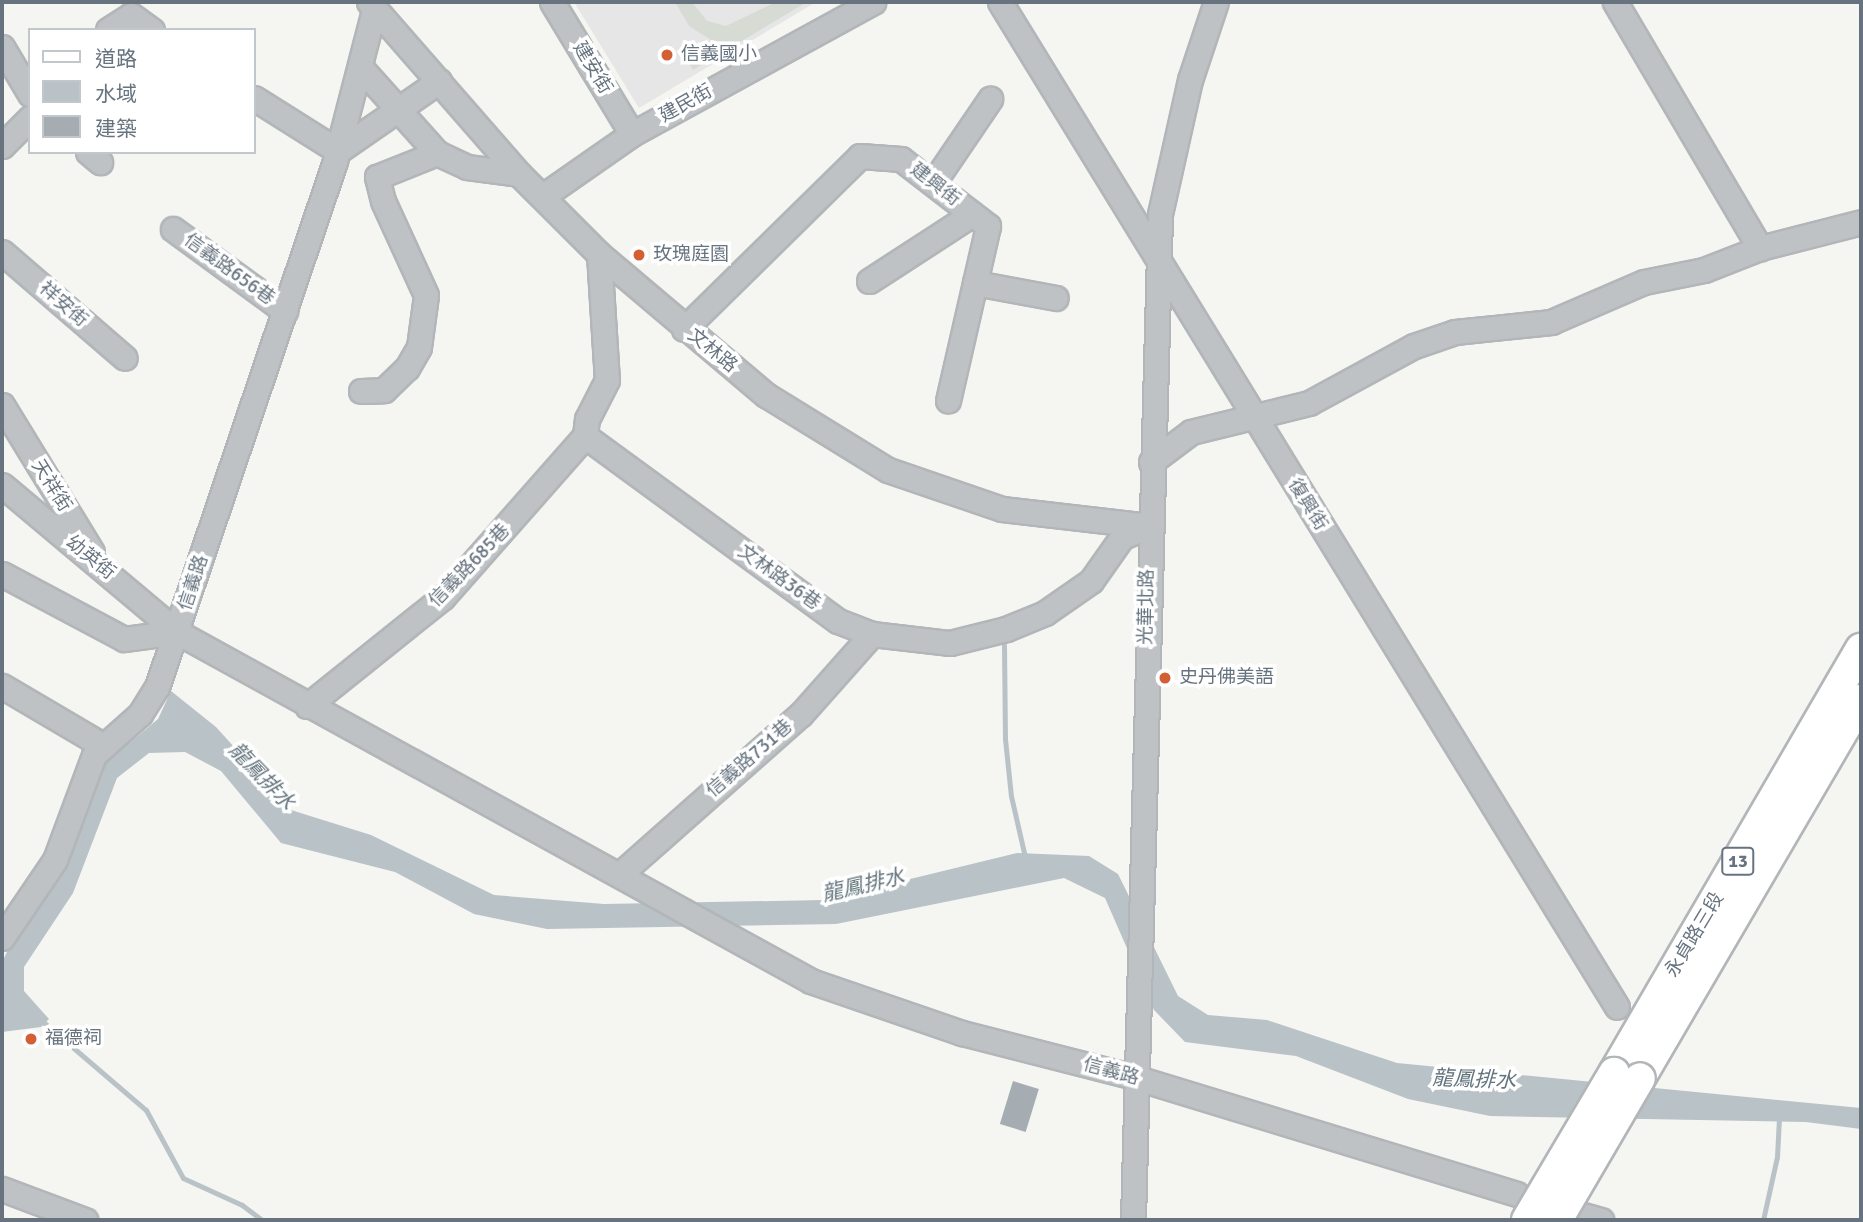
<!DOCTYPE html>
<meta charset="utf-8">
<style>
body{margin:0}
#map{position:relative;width:1863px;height:1222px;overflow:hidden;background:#f5f5f2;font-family:Signika,"Noto Sans TC",sans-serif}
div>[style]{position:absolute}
.built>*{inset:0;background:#e5e6e5}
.green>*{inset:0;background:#d6dbd3}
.water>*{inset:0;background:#b9c2c7}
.stream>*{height:5px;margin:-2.5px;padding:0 2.5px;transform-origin:2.5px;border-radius:2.5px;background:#b9c2c7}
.building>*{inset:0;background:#a6adb2;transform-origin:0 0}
.roads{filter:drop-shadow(2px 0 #b2b6b9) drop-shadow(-2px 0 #b2b6b9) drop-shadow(0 2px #b2b6b9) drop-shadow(0 -2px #b2b6b9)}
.minor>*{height:23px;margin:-11.5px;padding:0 11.5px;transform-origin:11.5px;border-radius:11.5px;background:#bec2c5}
.major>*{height:30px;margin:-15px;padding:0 15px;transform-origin:15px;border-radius:15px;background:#fff}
.bridges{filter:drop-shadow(2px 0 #b2b6b9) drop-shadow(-2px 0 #b2b6b9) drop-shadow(0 2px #b2b6b9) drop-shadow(0 -2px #b2b6b9)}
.major-bridge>*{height:30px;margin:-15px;padding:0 15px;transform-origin:15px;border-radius:15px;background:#fff}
.dots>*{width:19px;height:19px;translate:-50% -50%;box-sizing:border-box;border:4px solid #fff;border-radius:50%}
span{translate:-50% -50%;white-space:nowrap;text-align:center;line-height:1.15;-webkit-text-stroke:7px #fff;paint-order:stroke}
.shield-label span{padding:2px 5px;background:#fff;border:2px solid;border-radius:5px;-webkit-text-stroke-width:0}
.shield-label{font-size:18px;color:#677480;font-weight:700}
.poi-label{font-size:19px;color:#677480}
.left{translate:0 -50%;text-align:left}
.street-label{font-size:19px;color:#677480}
.water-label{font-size:21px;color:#63747d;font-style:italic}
.frame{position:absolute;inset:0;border:4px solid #677480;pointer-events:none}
.legend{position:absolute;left:28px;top:28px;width:228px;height:126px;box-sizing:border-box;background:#fff;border:2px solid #c2c7cc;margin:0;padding:9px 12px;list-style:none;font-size:21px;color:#677480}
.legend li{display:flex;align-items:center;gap:14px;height:35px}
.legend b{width:35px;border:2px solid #c2c7cc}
</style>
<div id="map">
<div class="built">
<div style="clip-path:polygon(574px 2px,816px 2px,639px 108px)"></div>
</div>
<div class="green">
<div style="clip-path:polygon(675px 2px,692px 2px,707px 21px,726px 26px,776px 2px,807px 2px,693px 70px,686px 58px,711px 40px,689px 26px)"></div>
</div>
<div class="water">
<div style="clip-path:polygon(171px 691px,216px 727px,291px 810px,371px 835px,494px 895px,604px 904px,824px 900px,1017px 853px,1089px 856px,1118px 874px,1178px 996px,1208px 1015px,1267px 1020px,1397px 1063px,1861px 1108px,1861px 1129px,1806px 1122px,1490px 1116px,1408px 1099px,1296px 1056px,1185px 1042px,1154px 1010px,1105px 898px,1064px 878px,836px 924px,547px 929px,474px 914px,395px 872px,281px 843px,221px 771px,185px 752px,149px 753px,117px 778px,73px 893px,24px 967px,24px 991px,49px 1019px,41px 1027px,2px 1032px,2px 962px,90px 787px,106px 763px,158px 719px)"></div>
</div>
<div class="stream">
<div style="left:1004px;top:645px;width:94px;rotate:89.4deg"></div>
<div style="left:1005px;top:739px;width:57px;rotate:84deg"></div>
<div style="left:1011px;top:796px;width:63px;rotate:77.1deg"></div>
<div style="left:42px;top:1021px;width:137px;rotate:40.6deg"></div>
<div style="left:146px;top:1110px;width:77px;rotate:61.4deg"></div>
<div style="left:183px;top:1178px;width:65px;rotate:24.6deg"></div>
<div style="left:242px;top:1205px;width:25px;rotate:37deg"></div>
<div style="left:1763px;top:1220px;width:65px;rotate:-77.5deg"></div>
<div style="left:1777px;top:1157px;width:40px;rotate:-87.1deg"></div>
</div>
<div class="building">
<div style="left:1013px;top:1081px;width:27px;height:45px;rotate:17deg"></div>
</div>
<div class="roads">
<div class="minor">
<div style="left:369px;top:2px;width:228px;rotate:48.9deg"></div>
<div style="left:519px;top:174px;width:113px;rotate:45deg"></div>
<div style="left:599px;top:254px;width:219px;rotate:40.2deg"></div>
<div style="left:766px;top:395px;width:143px;rotate:31.6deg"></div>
<div style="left:888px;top:470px;width:120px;rotate:18.9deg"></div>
<div style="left:1002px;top:509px;width:148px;rotate:6.6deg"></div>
<div style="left:552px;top:2px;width:154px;rotate:58.8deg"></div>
<div style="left:1000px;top:2px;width:1179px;rotate:58.45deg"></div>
<div style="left:1615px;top:2px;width:286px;rotate:59.5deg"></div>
<div style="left:108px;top:30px;width:27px;rotate:-33deg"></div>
<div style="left:131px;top:15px;width:26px;rotate:36deg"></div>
<div style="left:2px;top:47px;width:55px;rotate:59.2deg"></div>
<div style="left:361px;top:68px;width:114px;rotate:48.2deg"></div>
<div style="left:437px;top:153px;width:33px;rotate:25deg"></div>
<div style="left:467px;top:167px;width:52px;rotate:7.7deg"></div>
<div style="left:254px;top:98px;width:99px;rotate:32.2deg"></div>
<div style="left:338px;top:151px;width:123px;rotate:-34.7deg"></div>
<div style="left:2px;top:146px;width:40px;rotate:-45deg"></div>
<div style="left:88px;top:152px;width:16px;rotate:40deg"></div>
<div style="left:933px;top:183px;width:102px;rotate:-55.8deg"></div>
<div style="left:543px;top:196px;width:108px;rotate:-34.9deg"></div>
<div style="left:632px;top:134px;width:275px;rotate:-28.7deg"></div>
<div style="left:173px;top:229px;width:139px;rotate:36.2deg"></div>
<div style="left:2px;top:252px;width:162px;rotate:40.8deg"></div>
<div style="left:599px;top:254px;width:126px;rotate:86.4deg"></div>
<div style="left:607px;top:380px;width:44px;rotate:117.1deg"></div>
<div style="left:587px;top:419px;width:17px;rotate:97deg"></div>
<div style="left:585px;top:436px;width:313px;rotate:36.2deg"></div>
<div style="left:838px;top:621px;width:36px;rotate:21deg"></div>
<div style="left:872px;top:634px;width:79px;rotate:6.6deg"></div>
<div style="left:950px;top:643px;width:58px;rotate:-14deg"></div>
<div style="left:1006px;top:629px;width:42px;rotate:-22.3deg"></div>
<div style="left:1045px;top:613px;width:56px;rotate:-34.8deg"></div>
<div style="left:1091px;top:581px;width:54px;rotate:-54.8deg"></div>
<div style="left:1122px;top:537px;width:29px;rotate:-22deg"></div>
<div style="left:869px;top:281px;width:123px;rotate:-33deg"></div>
<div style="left:975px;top:283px;width:82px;rotate:10.5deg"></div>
<div style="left:684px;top:329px;width:247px;rotate:-44.5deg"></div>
<div style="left:860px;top:156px;width:41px;rotate:4.2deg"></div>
<div style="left:901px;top:159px;width:110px;rotate:37.6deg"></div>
<div style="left:988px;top:226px;width:179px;rotate:102.9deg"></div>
<div style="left:361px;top:391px;width:23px;rotate:-2deg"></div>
<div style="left:384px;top:390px;width:32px;rotate:-44deg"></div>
<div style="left:407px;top:368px;width:24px;rotate:-60deg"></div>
<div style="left:419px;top:347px;width:52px;rotate:-82.3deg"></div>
<div style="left:426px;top:295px;width:103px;rotate:-114.6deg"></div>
<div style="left:383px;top:201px;width:25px;rotate:-104deg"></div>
<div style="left:377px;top:177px;width:65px;rotate:-21.8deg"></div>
<div style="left:2px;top:405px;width:172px;rotate:58.5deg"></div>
<div style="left:1151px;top:462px;width:50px;rotate:-36.9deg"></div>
<div style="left:1191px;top:432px;width:122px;rotate:-13.8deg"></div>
<div style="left:1309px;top:403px;width:119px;rotate:-28.5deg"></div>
<div style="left:1414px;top:346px;width:43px;rotate:-18.9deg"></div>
<div style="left:1455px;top:332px;width:97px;rotate:-5.9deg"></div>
<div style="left:1551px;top:322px;width:101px;rotate:-23.3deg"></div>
<div style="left:1644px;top:282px;width:61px;rotate:-11.3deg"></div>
<div style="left:1704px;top:270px;width:60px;rotate:-21.4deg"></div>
<div style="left:1760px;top:248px;width:104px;rotate:-14.4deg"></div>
<div style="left:2px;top:485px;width:229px;rotate:40deg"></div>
<div style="left:177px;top:632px;width:724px;rotate:28.83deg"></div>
<div style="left:811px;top:981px;width:160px;rotate:19deg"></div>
<div style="left:962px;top:1033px;width:178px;rotate:14.3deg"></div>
<div style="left:1134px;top:1077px;width:400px;rotate:17deg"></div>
<div style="left:2px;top:574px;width:138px;rotate:28deg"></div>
<div style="left:124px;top:639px;width:53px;rotate:-7.5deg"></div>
<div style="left:2px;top:686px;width:118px;rotate:30.5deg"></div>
<div style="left:307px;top:706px;width:174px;rotate:-38.7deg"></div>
<div style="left:443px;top:597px;width:215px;rotate:-48.6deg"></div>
<div style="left:620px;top:874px;width:242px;rotate:-41.5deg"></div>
<div style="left:801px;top:714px;width:107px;rotate:-48.4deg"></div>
<div style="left:2px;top:938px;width:94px;rotate:-55.8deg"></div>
<div style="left:55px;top:860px;width:112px;rotate:-69.6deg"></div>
<div style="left:94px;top:755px;width:62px;rotate:-41.7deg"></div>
<div style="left:140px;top:714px;width:32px;rotate:-58deg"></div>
<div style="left:157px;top:687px;width:555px;rotate:-71.3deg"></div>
<div style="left:335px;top:161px;width:156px;rotate:-75.5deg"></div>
<div style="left:2px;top:1189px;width:89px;rotate:20.5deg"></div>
<div style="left:1583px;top:1215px;width:19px;rotate:16deg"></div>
<div style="left:1133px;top:1220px;width:1006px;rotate:-88.46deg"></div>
<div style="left:1160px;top:214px;width:137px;rotate:-77.4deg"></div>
<div style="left:1190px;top:80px;width:82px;rotate:-71.6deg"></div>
</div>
<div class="major">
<div style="left:1614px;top:1073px;width:491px;rotate:-59.8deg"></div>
<div style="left:1640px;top:1078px;width:438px;rotate:-59.7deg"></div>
</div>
</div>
<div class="bridges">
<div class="major-bridge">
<div style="left:1527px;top:1220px;width:171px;rotate:-59.4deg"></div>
<div style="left:1557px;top:1220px;width:164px;rotate:-59.7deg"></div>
</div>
</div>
<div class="dots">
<div style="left:667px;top:55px;background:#d35f34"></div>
<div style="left:639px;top:255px;background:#d35f34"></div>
<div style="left:1165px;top:678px;background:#d35f34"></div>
<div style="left:31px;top:1039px;background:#d35f34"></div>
</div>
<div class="shield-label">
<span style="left:1738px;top:861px">13</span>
</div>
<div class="poi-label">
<span class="left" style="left:681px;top:55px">信義國小</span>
<span class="left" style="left:653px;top:255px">玫瑰庭園</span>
<span class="left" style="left:1179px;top:678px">史丹佛美語</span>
<span class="left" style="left:45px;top:1039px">福德祠</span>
</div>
<div class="street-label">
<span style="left:592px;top:68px;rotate:59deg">建安街</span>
<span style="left:686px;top:104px;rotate:-29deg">建民街</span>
<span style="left:935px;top:185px;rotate:38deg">建興街</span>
<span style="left:229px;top:270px;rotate:36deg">信義路656巷</span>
<span style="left:63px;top:305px;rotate:41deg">祥安街</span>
<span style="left:712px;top:351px;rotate:39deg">文林路</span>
<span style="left:51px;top:486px;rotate:58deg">天祥街</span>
<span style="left:1307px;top:505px;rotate:58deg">復興街</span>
<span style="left:90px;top:558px;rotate:39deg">幼英街</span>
<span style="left:470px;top:566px;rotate:-46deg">信義路685巷</span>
<span style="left:779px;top:578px;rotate:36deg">文林路36巷</span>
<span style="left:194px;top:583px;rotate:-72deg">信義路</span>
<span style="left:1147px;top:607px;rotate:-89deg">光華北路</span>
<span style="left:750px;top:759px;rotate:-41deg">信義路731巷</span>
<span style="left:1695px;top:935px;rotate:-59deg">永貞路三段</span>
<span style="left:1111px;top:1072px;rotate:15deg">信義路</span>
</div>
<div class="water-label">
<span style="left:262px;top:776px;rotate:46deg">龍鳳排水</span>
<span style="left:863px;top:885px;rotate:-13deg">龍鳳排水</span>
<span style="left:1474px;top:1079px;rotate:2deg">龍鳳排水</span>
</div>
<div class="frame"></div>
<ul class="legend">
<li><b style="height:9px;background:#fff"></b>道路</li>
<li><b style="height:19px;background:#b9c2c7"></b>水域</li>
<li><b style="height:19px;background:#a6adb2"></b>建築</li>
</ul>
</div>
